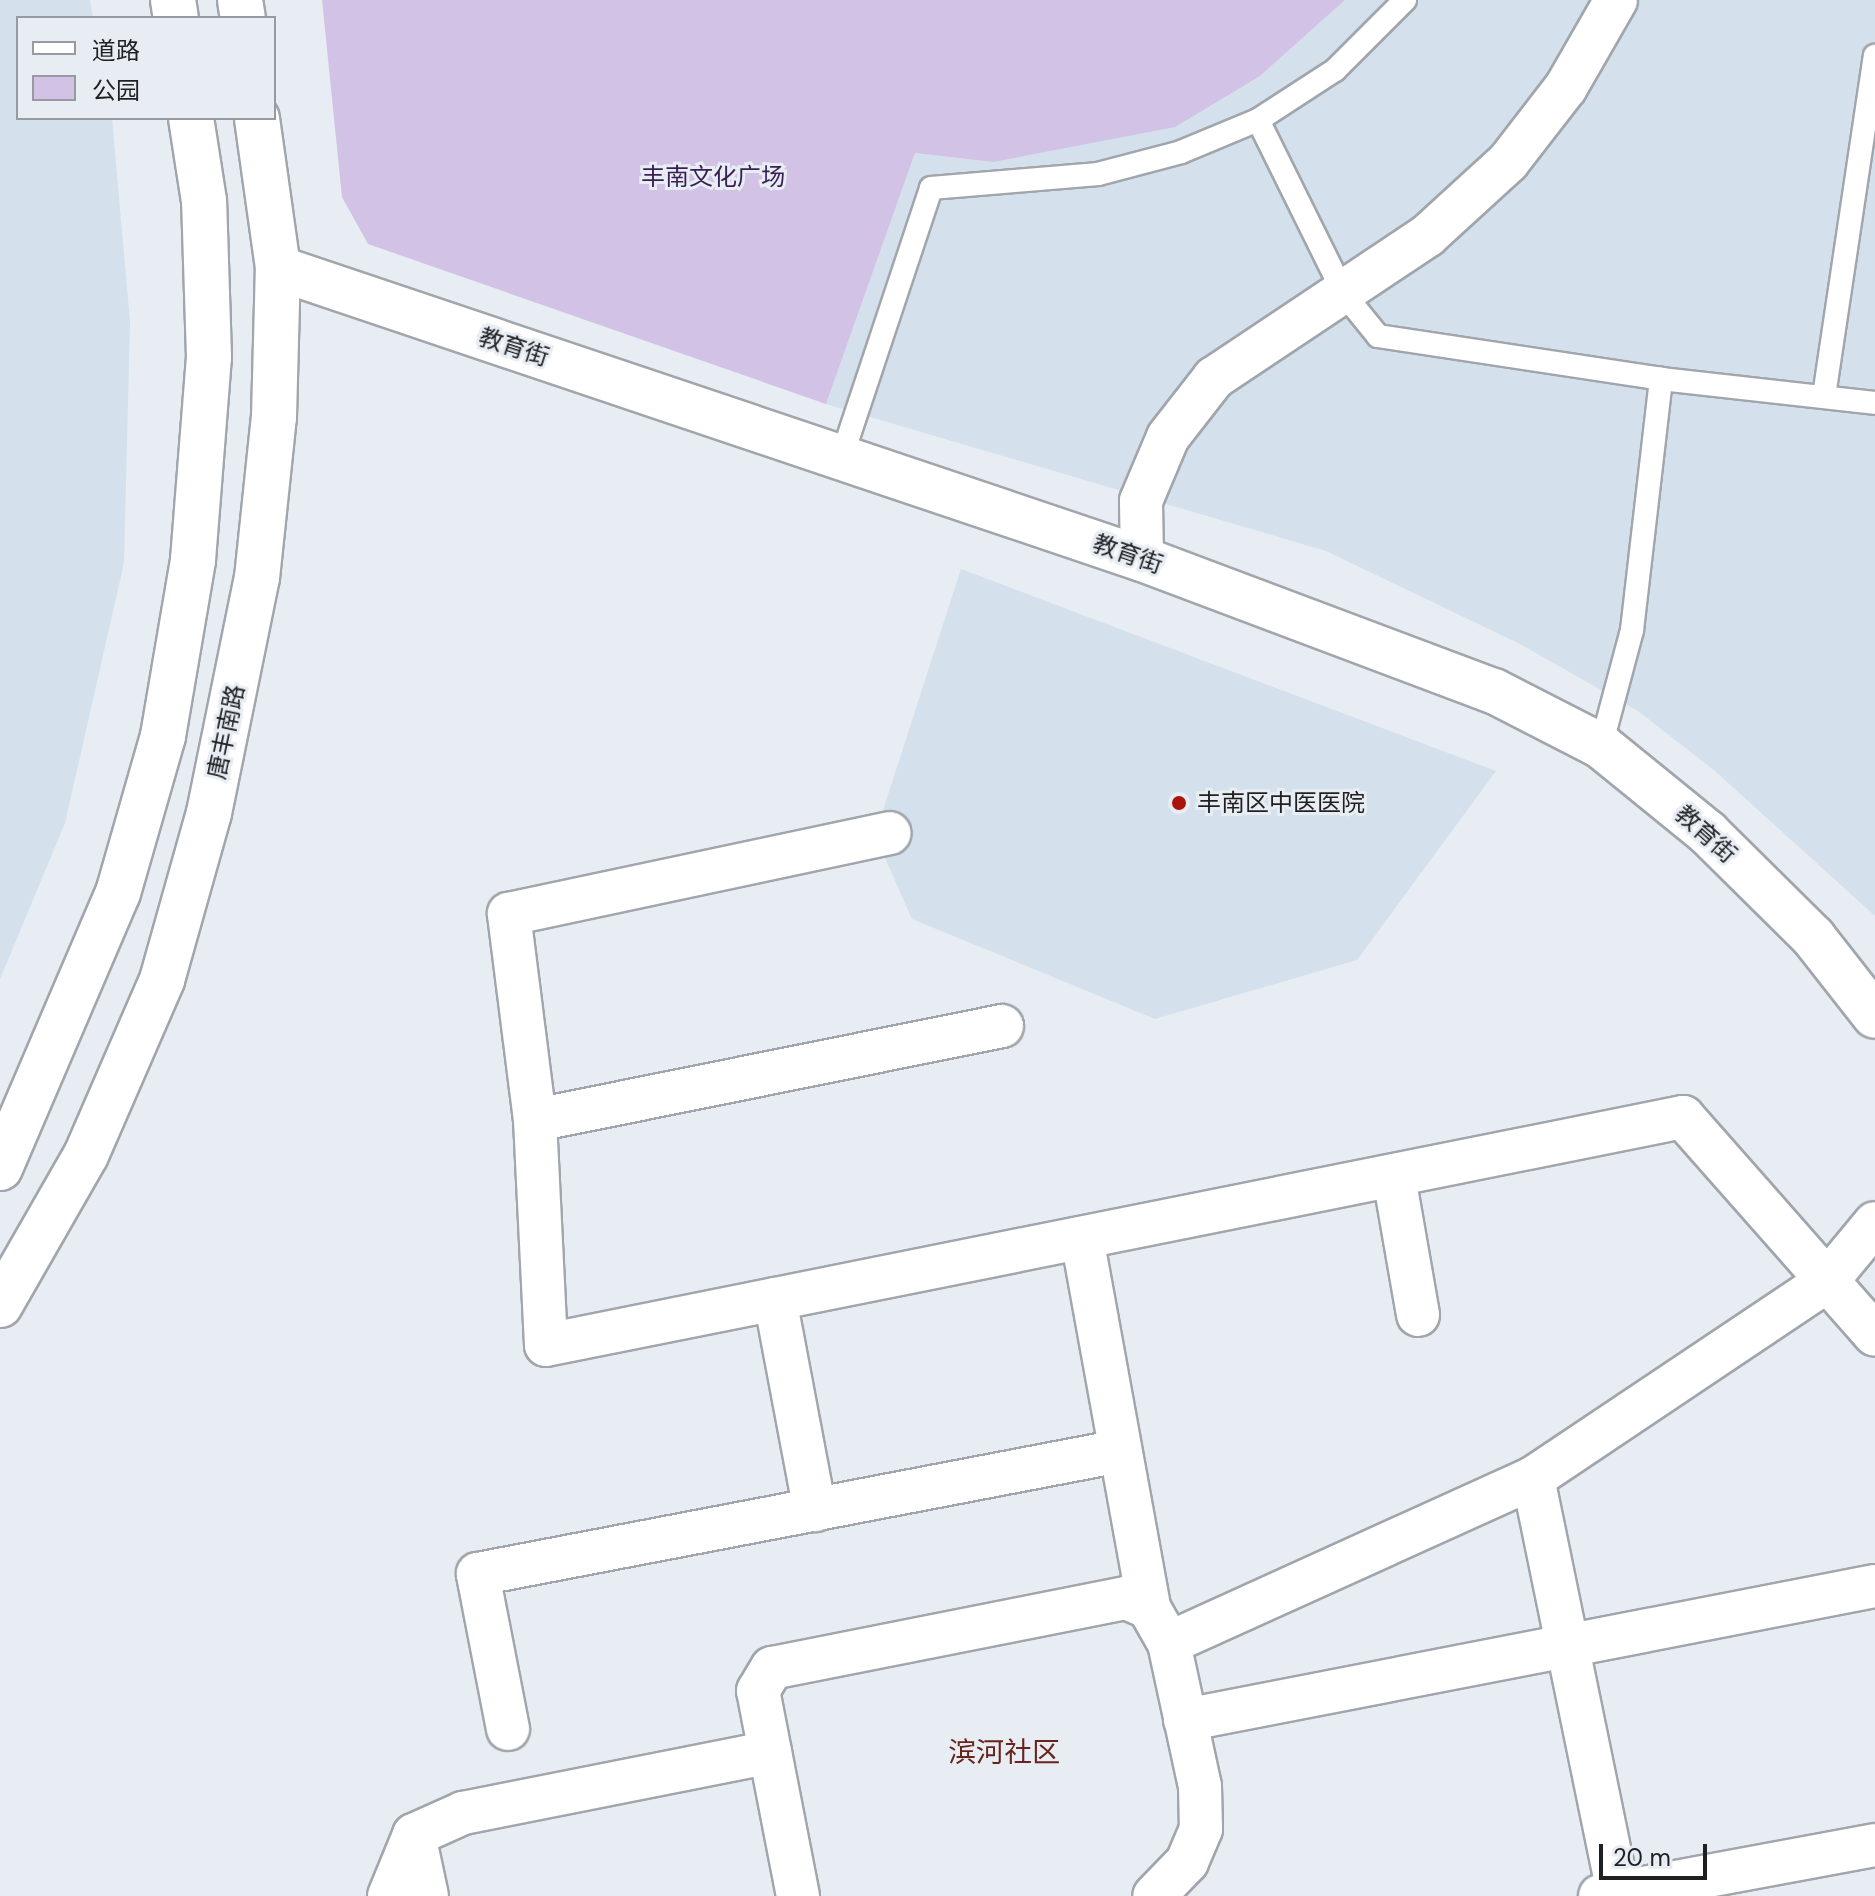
<!DOCTYPE html>
<meta charset="utf-8">
<style>
body{margin:0}
#map{position:relative;width:1875px;height:1896px;overflow:hidden;background:#e7edf3;font-family:"DM Sans","Noto Sans SC",sans-serif}
div>[style]{position:absolute}
.built>*{inset:0;background:#d4e0eb}
.green>*{inset:0;background:#d1c2e6}
.roads{filter:drop-shadow(2px 0 #a0a6ab) drop-shadow(-2px 0 #a0a6ab) drop-shadow(0 2px #a0a6ab) drop-shadow(0 -2px #a0a6ab)}
.lane>*{height:22px;margin:-11px;padding:0 11px;transform-origin:11px;border-radius:11px;background:#fff}
.street>*{height:42px;margin:-21px;padding:0 21px;transform-origin:21px;border-radius:21px;background:#fff}
.secondary>*{height:44px;margin:-22px;padding:0 22px;transform-origin:22px;border-radius:22px;background:#fff}
.primary>*{height:44px;margin:-22px;padding:0 22px;transform-origin:22px;border-radius:22px;background:#fff}
.dots>*{width:22px;height:22px;translate:-50% -50%;box-sizing:border-box;border:4px solid #e7edf3;border-radius:50%}
span{translate:-50% -50%;white-space:nowrap;text-align:center;line-height:1.15;-webkit-text-stroke:6px #e7edf3;paint-order:stroke}
.park-label{font-size:24px;color:#391f54}
.street-label{font-size:24px;color:#1e2022}
.poi-label{font-size:24px;color:#1e2022}
.left{translate:0 -50%;text-align:left}
.quarter-label{font-size:28px;color:#68231b}
.legend{position:absolute;left:16px;top:16px;width:260px;height:104px;box-sizing:border-box;background:#e7edf3;border:2px solid #979b9f;margin:0;padding:10px 14px;list-style:none;font-size:24px;color:#1e2022}
.legend li{display:flex;align-items:center;gap:16px;height:40px}
.legend b{width:40px;border:2px solid #979b9f}
.scale{position:absolute;left:1599px;top:1844px;width:108px;height:36px;box-sizing:border-box;border:4px solid #1e2022;border-top:0;padding-left:10px;font-size:24px;line-height:28px;white-space:nowrap;color:#1e2022;-webkit-text-stroke:6px #e7edf3;paint-order:stroke}
</style>
<div id="map">
<div class="built">
<div style="clip-path:polygon(0 0,90px 0,93px 18px,18px 18px,18px 118px,112px 118px,130px 322px,124px 563px,65px 823px,0 979px)"></div>
<div style="clip-path:polygon(1345px 0,1875px 0,1875px 916px,1715px 771px,1638px 711px,1520px 644px,1326px 551px,826px 404px,915px 153px,993px 162px,1260px 76px)"></div>
<div style="clip-path:polygon(961px 569px,1496px 771px,1357px 960px,1155px 1019px,912px 919px,875px 835px)"></div>
</div>
<div class="green">
<div style="clip-path:polygon(322px 0,1345px 0,1260px 76px,1175px 127px,993px 162px,915px 153px,826px 404px,368px 244px,342px 197px)"></div>
</div>
<div class="roads">
<div class="lane">
<div style="left:1258px;top:120px;width:194px;rotate:63.7deg"></div>
<div style="left:1344px;top:294px;width:54px;rotate:51deg"></div>
<div style="left:1378px;top:336px;width:286px;rotate:8.6deg"></div>
<div style="left:1661px;top:379px;width:215px;rotate:6.4deg"></div>
<div style="left:1824px;top:396px;width:344px;rotate:-81.5deg"></div>
<div style="left:842px;top:456px;width:282px;rotate:-71.6deg"></div>
<div style="left:931px;top:188px;width:168px;rotate:-4.8deg"></div>
<div style="left:1098px;top:174px;width:86px;rotate:-14.8deg"></div>
<div style="left:1181px;top:152px;width:83px;rotate:-22.6deg"></div>
<div style="left:1258px;top:120px;width:92px;rotate:-33deg"></div>
<div style="left:1335px;top:70px;width:99px;rotate:-45deg"></div>
<div style="left:1601px;top:746px;width:120px;rotate:-75deg"></div>
<div style="left:1632px;top:630px;width:253px;rotate:-83.4deg"></div>
</div>
<div class="street">
<div style="left:1142px;top:559px;width:58px;rotate:-91deg"></div>
<div style="left:1141px;top:501px;width:69px;rotate:-67.1deg"></div>
<div style="left:1168px;top:437px;width:75px;rotate:-52.1deg"></div>
<div style="left:1214px;top:378px;width:256px;rotate:-33.7deg"></div>
<div style="left:1427px;top:236px;width:110px;rotate:-42.4deg"></div>
<div style="left:1508px;top:162px;width:95px;rotate:-52.3deg"></div>
<div style="left:1566px;top:87px;width:100px;rotate:-60.1deg"></div>
<div style="left:1002px;top:1026px;width:476px;rotate:168.6deg"></div>
<div style="left:535px;top:1120px;width:225px;rotate:87.2deg"></div>
<div style="left:546px;top:1345px;width:1160px;rotate:-11.34deg"></div>
<div style="left:1683px;top:1117px;width:290px;rotate:48.6deg"></div>
<div style="left:535px;top:1120px;width:208px;rotate:-97.2deg"></div>
<div style="left:509px;top:914px;width:389px;rotate:-12deg"></div>
<div style="left:1394px;top:1177px;width:140px;rotate:80.1deg"></div>
<div style="left:1082px;top:1238px;width:376px;rotate:79.7deg"></div>
<div style="left:775px;top:1299px;width:215px;rotate:79.3deg"></div>
<div style="left:1533px;top:1478px;width:424px;rotate:78.4deg"></div>
<div style="left:1169px;top:1643px;width:400px;rotate:-24.4deg"></div>
<div style="left:1533px;top:1478px;width:354px;rotate:-33.8deg"></div>
<div style="left:1827px;top:1281px;width:75px;rotate:-50.4deg"></div>
<div style="left:1185px;top:1720px;width:703px;rotate:-10.99deg"></div>
<div style="left:508px;top:1729px;width:158px;rotate:-101deg"></div>
<div style="left:478px;top:1574px;width:654px;rotate:-10.85deg"></div>
<div style="left:414px;top:1835px;width:62px;rotate:78deg"></div>
<div style="left:389px;top:1896px;width:66px;rotate:-67.7deg"></div>
<div style="left:414px;top:1835px;width:54px;rotate:-24.2deg"></div>
<div style="left:463px;top:1813px;width:313px;rotate:-11.2deg"></div>
<div style="left:798px;top:1896px;width:209px;rotate:-101deg"></div>
<div style="left:758px;top:1691px;width:27px;rotate:-59deg"></div>
<div style="left:772px;top:1668px;width:361px;rotate:-11.2deg"></div>
<div style="left:1126px;top:1598px;width:25px;rotate:23deg"></div>
<div style="left:1149px;top:1608px;width:40px;rotate:60.3deg"></div>
<div style="left:1169px;top:1643px;width:146px;rotate:77.8deg"></div>
<div style="left:1200px;top:1786px;width:43px;rotate:88.7deg"></div>
<div style="left:1201px;top:1829px;width:36px;rotate:113deg"></div>
<div style="left:1187px;top:1862px;width:47px;rotate:134.1deg"></div>
<div style="left:1600px;top:1896px;width:280px;rotate:-10.5deg"></div>
</div>
<div class="secondary">
<div style="left:278px;top:268px;width:912px;rotate:18.61deg"></div>
<div style="left:1142px;top:559px;width:376px;rotate:20.6deg"></div>
<div style="left:1494px;top:691px;width:120px;rotate:27.2deg"></div>
<div style="left:1601px;top:746px;width:138px;rotate:39.1deg"></div>
<div style="left:1708px;top:833px;width:148px;rotate:44.7deg"></div>
<div style="left:1813px;top:937px;width:100px;rotate:51.9deg"></div>
</div>
<div class="primary">
<div style="left:173px;top:0;width:18px;rotate:81deg"></div>
<div style="left:240px;top:0;width:18px;rotate:81deg"></div>
<div style="left:0;top:1168px;width:299px;rotate:-66.8deg"></div>
<div style="left:118px;top:893px;width:163px;rotate:-74deg"></div>
<div style="left:163px;top:736px;width:179px;rotate:-80.3deg"></div>
<div style="left:193px;top:560px;width:204px;rotate:-85.5deg"></div>
<div style="left:209px;top:357px;width:156px;rotate:-91.8deg"></div>
<div style="left:204px;top:201px;width:84px;rotate:-98.9deg"></div>
<div style="left:0;top:1305px;width:173px;rotate:-60.2deg"></div>
<div style="left:86px;top:1155px;width:191px;rotate:-66.5deg"></div>
<div style="left:162px;top:980px;width:173px;rotate:-74.3deg"></div>
<div style="left:209px;top:813px;width:240px;rotate:-78.5deg"></div>
<div style="left:257px;top:578px;width:162px;rotate:-84deg"></div>
<div style="left:274px;top:417px;width:149px;rotate:-88.5deg"></div>
<div style="left:278px;top:268px;width:151px;rotate:-98deg"></div>
</div>
</div>
<div class="dots">
<div style="left:1179px;top:803px;background:#a8160b"></div>
</div>
<div class="park-label">
<span style="left:713px;top:177px">丰南文化广场</span>
</div>
<div class="street-label">
<span style="left:514px;top:347px;rotate:18deg">教育街</span>
<span style="left:1128px;top:554px;rotate:19deg">教育街</span>
<span style="left:226px;top:732px;rotate:-78deg">唐丰南路</span>
<span style="left:1706px;top:834px;rotate:42deg">教育街</span>
</div>
<div class="poi-label">
<span class="left" style="left:1197px;top:803px">丰南区中医医院</span>
</div>
<div class="quarter-label">
<span style="left:1004px;top:1753px">滨河社区</span>
</div>
<ul class="legend">
<li><b style="height:10px;background:#fff"></b>道路</li>
<li><b style="height:22px;background:#d1c2e6"></b>公园</li>
</ul>
<div class="scale">20 m</div>
</div>
